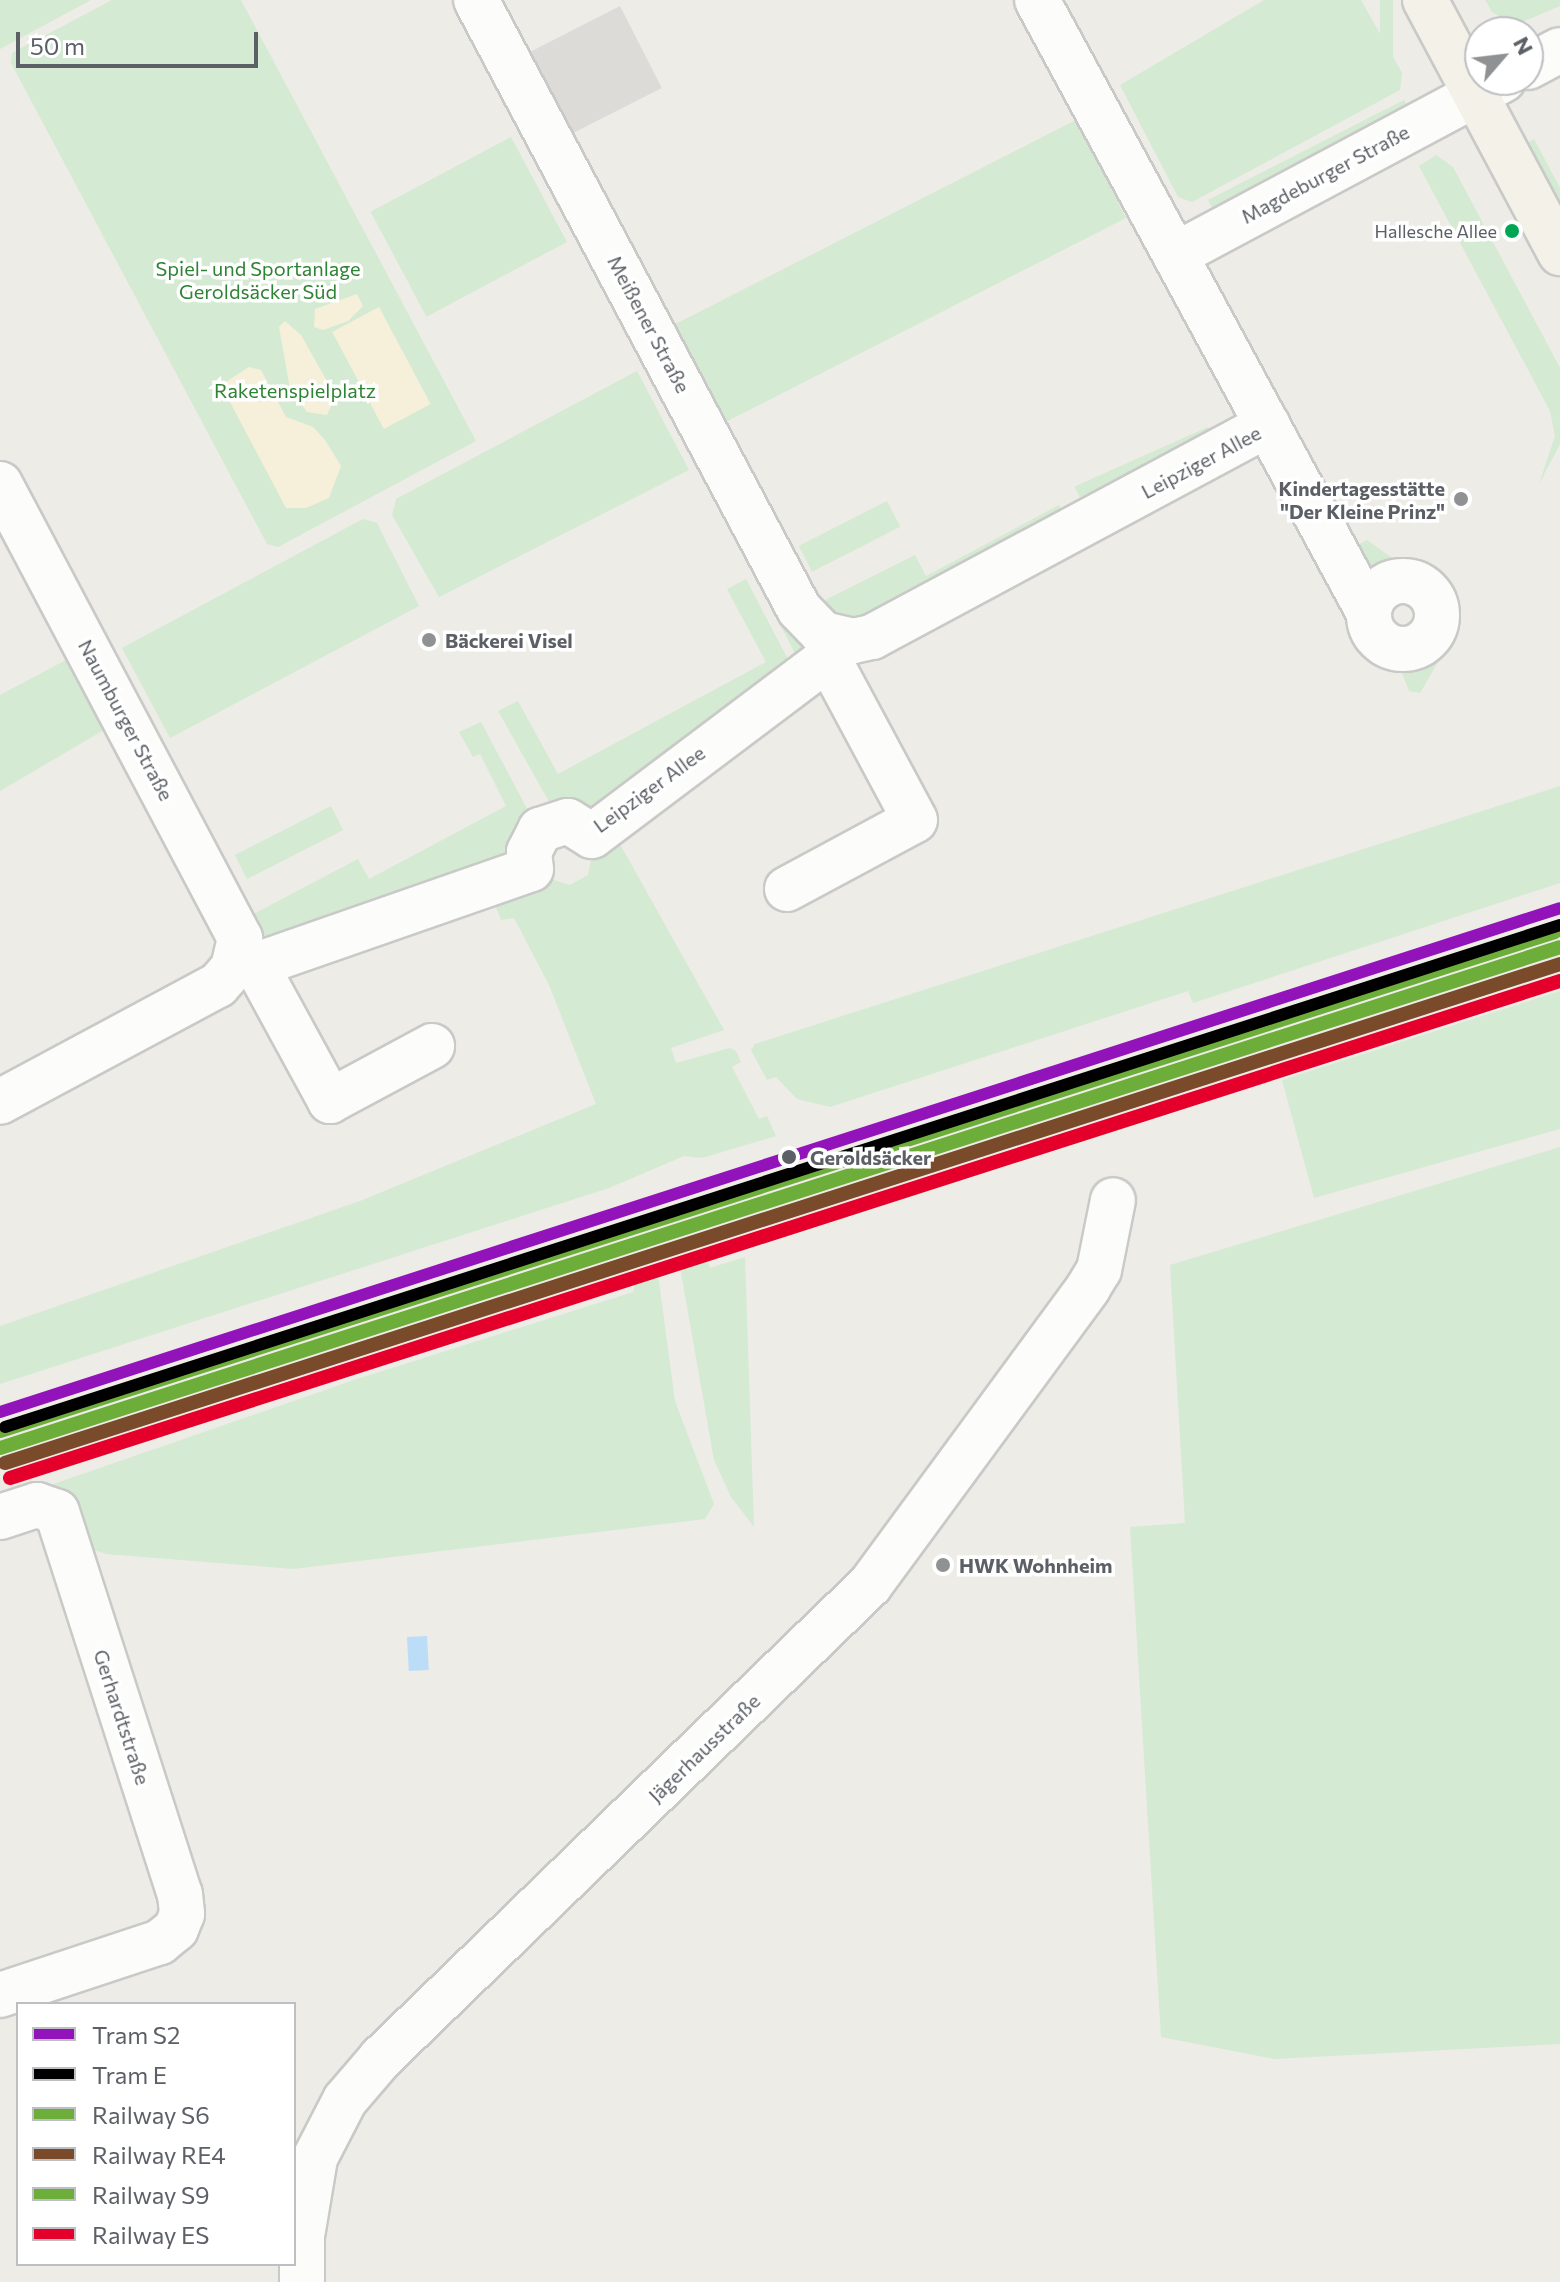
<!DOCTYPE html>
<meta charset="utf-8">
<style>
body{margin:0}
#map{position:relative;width:1560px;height:2282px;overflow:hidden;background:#edece7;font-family:Commissioner,sans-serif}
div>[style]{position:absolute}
.industrial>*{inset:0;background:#dddbd7;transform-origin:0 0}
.green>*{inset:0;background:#d4ead2;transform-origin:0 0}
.sand>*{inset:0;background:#f6f0db;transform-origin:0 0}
.water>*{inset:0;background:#bbddf8;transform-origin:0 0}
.roads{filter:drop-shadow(2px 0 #c9c9c8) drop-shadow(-2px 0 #c9c9c8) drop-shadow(0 2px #c9c9c8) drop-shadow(0 -2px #c9c9c8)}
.minor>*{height:44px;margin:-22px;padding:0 22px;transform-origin:22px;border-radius:22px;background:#fcfcfb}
.minor>.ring{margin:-22px;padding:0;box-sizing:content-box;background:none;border:44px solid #fcfcfb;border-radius:50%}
.major>*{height:44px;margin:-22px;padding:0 22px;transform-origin:22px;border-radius:22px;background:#f3f1e8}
.rail-1>*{height:14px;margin:-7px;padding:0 7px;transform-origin:7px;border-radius:7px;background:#6dae3a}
.rail-2>*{height:14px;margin:-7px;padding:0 7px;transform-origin:7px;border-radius:7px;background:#7a4b2a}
.rail-3>*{height:14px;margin:-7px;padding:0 7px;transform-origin:7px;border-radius:7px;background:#6dae3a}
.rail-4>*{height:14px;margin:-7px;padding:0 7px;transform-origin:7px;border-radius:7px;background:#e4002b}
.tram-1>*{height:12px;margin:-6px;padding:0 6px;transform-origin:6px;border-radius:6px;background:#9313ba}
.tram-2>*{height:12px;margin:-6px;padding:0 6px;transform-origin:6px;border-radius:6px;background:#000}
.dots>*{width:22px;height:22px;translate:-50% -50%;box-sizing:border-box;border:4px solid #fff;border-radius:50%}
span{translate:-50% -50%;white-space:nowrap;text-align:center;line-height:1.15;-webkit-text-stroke:7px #fff;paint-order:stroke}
.bus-label{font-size:18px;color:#5c6066}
.right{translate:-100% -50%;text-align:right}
.street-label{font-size:20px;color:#5c6066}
.park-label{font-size:20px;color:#2f8334}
.poi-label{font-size:20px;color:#5c6066;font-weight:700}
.left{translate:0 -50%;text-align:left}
.stop-label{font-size:20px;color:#5c6066;font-weight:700}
.legend{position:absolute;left:16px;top:2002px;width:280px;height:264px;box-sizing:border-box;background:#fff;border:2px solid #bebfc2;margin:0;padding:10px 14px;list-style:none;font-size:24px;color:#5c6066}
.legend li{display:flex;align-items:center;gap:16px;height:40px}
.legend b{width:40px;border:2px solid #bebfc2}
.north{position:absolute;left:1464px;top:16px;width:80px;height:80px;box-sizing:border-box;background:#fff;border:2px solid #bebfc2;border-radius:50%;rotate:62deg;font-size:22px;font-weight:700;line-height:32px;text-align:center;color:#5c6066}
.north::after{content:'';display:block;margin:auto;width:28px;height:36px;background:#8f9193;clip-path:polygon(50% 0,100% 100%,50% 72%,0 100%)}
.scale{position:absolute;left:16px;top:32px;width:242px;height:36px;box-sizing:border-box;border:4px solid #5c6066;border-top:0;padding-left:10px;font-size:24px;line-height:28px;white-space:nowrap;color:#5c6066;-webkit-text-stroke:6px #fff;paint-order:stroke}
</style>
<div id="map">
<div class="industrial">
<div style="left:620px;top:6px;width:92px;height:100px;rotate:63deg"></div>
</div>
<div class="green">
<div style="clip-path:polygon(0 0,91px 0,0 49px)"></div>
<div style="clip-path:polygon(112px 0,241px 0,476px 441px,278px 547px,267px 544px,11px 63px,12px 53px)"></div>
<div style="clip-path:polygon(1264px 0,1361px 0,1402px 73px,1400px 90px,1192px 202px,1178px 197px,1120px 85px)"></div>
<div style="left:1380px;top:0;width:13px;height:72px"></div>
<div style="clip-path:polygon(1485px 0,1560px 0,1560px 6px,1515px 25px,1492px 12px)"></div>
<div style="left:1404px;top:100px;width:13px;height:220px;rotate:63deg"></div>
<div style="left:1076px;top:120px;width:110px;height:450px;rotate:63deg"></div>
<div style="left:511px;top:137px;width:119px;height:159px;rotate:62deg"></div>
<div style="clip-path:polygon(1534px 139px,1560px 188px,1560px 201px,1528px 143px)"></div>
<div style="clip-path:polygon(1436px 155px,1453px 167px,1560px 368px,1560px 444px,1539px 484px,1555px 436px,1550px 411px,1419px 166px)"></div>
<div style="clip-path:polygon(637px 371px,689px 470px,439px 597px,392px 515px,396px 499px)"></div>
<div style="left:1208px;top:427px;width:12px;height:146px;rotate:66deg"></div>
<div style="left:887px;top:501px;width:29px;height:99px;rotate:63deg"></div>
<div style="clip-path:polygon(1059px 505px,1066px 518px,864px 624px,819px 612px,827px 599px,915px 555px,926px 576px)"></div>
<div style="clip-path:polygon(363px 519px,377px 523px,419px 606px,170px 738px,122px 648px)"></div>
<div style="clip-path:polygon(1367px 540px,1402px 565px,1398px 572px,1371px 571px,1348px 550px)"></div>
<div style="clip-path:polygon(763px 569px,804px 638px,800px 663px,754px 574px)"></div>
<div style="clip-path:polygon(746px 579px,793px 669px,598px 817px,552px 807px,498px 711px,518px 701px,558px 774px,766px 662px,727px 589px)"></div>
<div style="clip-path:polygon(1432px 649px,1442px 655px,1420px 693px,1409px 691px,1399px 665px)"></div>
<div style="left:114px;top:651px;width:214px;height:9px;rotate:62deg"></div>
<div style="clip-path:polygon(66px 660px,104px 730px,0 791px,0 695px)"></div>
<div style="clip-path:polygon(481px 722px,532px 818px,520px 865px,263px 944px,248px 917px,358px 859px,369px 879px,506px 806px,480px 754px,473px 757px,459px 732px)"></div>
<div style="clip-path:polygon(1560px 786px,1560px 883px,1193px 1003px,1188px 991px,830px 1107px,797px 1099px,776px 1077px,767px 1080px,751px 1050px,755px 1044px)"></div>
<div style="left:331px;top:806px;width:27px;height:108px;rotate:63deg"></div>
<div style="clip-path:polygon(616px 837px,724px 1030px,671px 1048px,676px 1063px,730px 1048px,736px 1051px,741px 1062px,732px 1067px,759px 1119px,767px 1116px,776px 1136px,702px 1158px,684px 1156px,609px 1188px,0 1384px,0 1326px,360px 1201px,596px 1104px,549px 985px,514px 918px,501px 920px,492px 897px,548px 878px,570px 885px,588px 875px,592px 855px)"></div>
<div style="clip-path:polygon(1560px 991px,1560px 1129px,1314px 1198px,1282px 1080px)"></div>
<div style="clip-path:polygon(1560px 1147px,1560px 2044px,1275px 2059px,1161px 2037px,1130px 1527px,1185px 1523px,1170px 1265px)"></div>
<div style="clip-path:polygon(745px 1257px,754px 1526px,754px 1527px,731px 1497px,714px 1460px,680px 1267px,707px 1258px,710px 1268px)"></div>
<div style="clip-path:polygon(658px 1274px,675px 1401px,714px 1504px,705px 1519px,293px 1569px,106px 1554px,91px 1549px,39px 1489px,357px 1379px,633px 1292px,636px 1281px)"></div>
</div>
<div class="sand">
<div style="clip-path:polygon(357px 294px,363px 306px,348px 321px,323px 330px,314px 327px,315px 309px)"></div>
<div style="left:379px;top:307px;width:110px;height:53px;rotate:62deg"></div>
<div style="clip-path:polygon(285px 321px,301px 335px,328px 383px,333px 402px,327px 415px,307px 412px,290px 389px,279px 327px)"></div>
<div style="clip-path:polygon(249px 367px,261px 370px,286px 417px,313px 427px,325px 440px,341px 466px,329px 498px,306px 508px,286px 508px,221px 385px)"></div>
</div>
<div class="water">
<div style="left:427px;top:1636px;width:34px;height:20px;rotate:87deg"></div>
</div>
<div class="roads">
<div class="minor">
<div style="left:476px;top:0;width:689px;rotate:62.06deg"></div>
<div style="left:799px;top:609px;width:35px;rotate:46deg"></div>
<div style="left:823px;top:634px;width:31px;rotate:13deg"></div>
<div style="left:853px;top:641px;width:19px;rotate:-12deg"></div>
<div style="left:872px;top:637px;width:449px;rotate:-28.2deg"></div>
<div style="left:1037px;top:0;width:697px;rotate:61.56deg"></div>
<div style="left:1528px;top:67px;width:36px;rotate:-28deg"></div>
<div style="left:1175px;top:255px;width:372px;rotate:-28.1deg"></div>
<div style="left:0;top:484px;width:514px;rotate:62.14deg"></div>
<div style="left:240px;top:938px;width:31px;rotate:103deg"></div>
<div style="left:233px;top:968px;width:23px;rotate:131deg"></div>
<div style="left:218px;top:985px;width:247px;rotate:151.8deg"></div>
<div class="ring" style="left:1369px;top:581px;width:24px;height:24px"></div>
<div style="left:787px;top:889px;width:145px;rotate:-28.3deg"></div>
<div style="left:915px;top:820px;width:184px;rotate:-118.2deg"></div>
<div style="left:256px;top:965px;width:291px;rotate:-19.2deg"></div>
<div style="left:531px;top:869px;width:17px;rotate:-97deg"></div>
<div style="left:529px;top:852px;width:25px;rotate:-63deg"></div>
<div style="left:540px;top:830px;width:29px;rotate:-18deg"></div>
<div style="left:568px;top:821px;width:28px;rotate:32deg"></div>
<div style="left:592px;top:836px;width:296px;rotate:-37deg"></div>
<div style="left:256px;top:965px;width:155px;rotate:61.4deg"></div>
<div style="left:330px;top:1101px;width:116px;rotate:-28.3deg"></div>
<div style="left:0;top:1517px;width:39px;rotate:-18deg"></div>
<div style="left:37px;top:1505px;width:21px;rotate:19deg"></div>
<div style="left:57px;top:1512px;width:401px;rotate:72.2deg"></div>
<div style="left:180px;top:1894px;width:20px;rotate:84deg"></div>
<div style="left:182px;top:1914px;width:16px;rotate:112deg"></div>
<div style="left:176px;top:1929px;width:21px;rotate:141deg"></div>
<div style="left:160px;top:1942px;width:169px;rotate:161.7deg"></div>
<div style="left:302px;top:2282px;width:46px;rotate:-90deg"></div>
<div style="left:302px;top:2236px;width:79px;rotate:-80.5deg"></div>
<div style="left:315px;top:2158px;width:65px;rotate:-62.7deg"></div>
<div style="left:345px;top:2100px;width:55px;rotate:-49.4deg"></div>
<div style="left:381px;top:2058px;width:680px;rotate:-44.05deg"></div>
<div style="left:870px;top:1585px;width:368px;rotate:-53.7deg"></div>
<div style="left:1088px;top:1288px;width:21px;rotate:-59deg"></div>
<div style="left:1099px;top:1270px;width:71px;rotate:-78.7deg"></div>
</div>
<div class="major">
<div style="left:1425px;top:0;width:287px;rotate:61.9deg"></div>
</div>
</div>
<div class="rail-1">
<div style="left:0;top:1448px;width:1638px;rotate:-17.8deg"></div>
</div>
<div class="rail-2">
<div style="left:5px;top:1463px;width:1633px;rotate:-17.79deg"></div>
</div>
<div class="rail-3">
<div style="left:0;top:1431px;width:1633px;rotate:-17.79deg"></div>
</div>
<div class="rail-4">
<div style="left:10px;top:1478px;width:1628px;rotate:-17.78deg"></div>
</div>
<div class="tram-1">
<div style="left:0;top:1412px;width:1639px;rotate:-17.9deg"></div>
</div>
<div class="tram-2">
<div style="left:5px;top:1427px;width:1634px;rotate:-17.89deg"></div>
</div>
<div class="dots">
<div style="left:1512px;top:231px;background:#00a651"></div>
<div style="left:1461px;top:499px;background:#8f9193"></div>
<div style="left:429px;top:640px;background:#8f9193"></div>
<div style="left:789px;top:1157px;background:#5c6066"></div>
<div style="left:943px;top:1565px;background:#8f9193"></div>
</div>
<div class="bus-label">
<span class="right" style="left:1497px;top:231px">Hallesche Allee</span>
</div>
<div class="street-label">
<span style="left:1325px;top:174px;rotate:-28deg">Magdeburger Straße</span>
<span style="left:649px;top:324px;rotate:62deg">Meißener Straße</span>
<span style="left:1201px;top:462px;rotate:-28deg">Leipziger Allee</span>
<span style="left:126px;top:720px;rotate:62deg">Naumburger Straße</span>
<span style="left:649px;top:789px;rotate:-36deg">Leipziger Allee</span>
<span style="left:122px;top:1717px;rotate:72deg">Gerhardtstraße</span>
<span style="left:704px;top:1748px;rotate:-44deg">Jägerhausstraße</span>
</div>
<div class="park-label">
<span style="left:258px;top:280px">Spiel- und Sportanlage<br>Geroldsäcker Süd</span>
<span style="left:295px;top:390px">Raketenspielplatz</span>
</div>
<div class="poi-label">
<span class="right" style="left:1445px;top:500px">Kindertagesstätte<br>"Der Kleine Prinz"</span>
<span class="left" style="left:445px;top:640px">Bäckerei Visel</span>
<span class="left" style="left:959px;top:1565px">HWK Wohnheim</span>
</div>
<div class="stop-label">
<span class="left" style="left:810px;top:1157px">Geroldsäcker</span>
</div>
<ul class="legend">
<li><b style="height:10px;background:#9313ba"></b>Tram S2</li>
<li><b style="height:10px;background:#000"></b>Tram E</li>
<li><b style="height:10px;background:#6dae3a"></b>Railway S6</li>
<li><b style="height:10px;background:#7a4b2a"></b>Railway RE4</li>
<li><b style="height:10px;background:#6dae3a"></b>Railway S9</li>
<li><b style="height:10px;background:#e4002b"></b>Railway ES</li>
</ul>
<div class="north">N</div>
<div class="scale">50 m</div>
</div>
